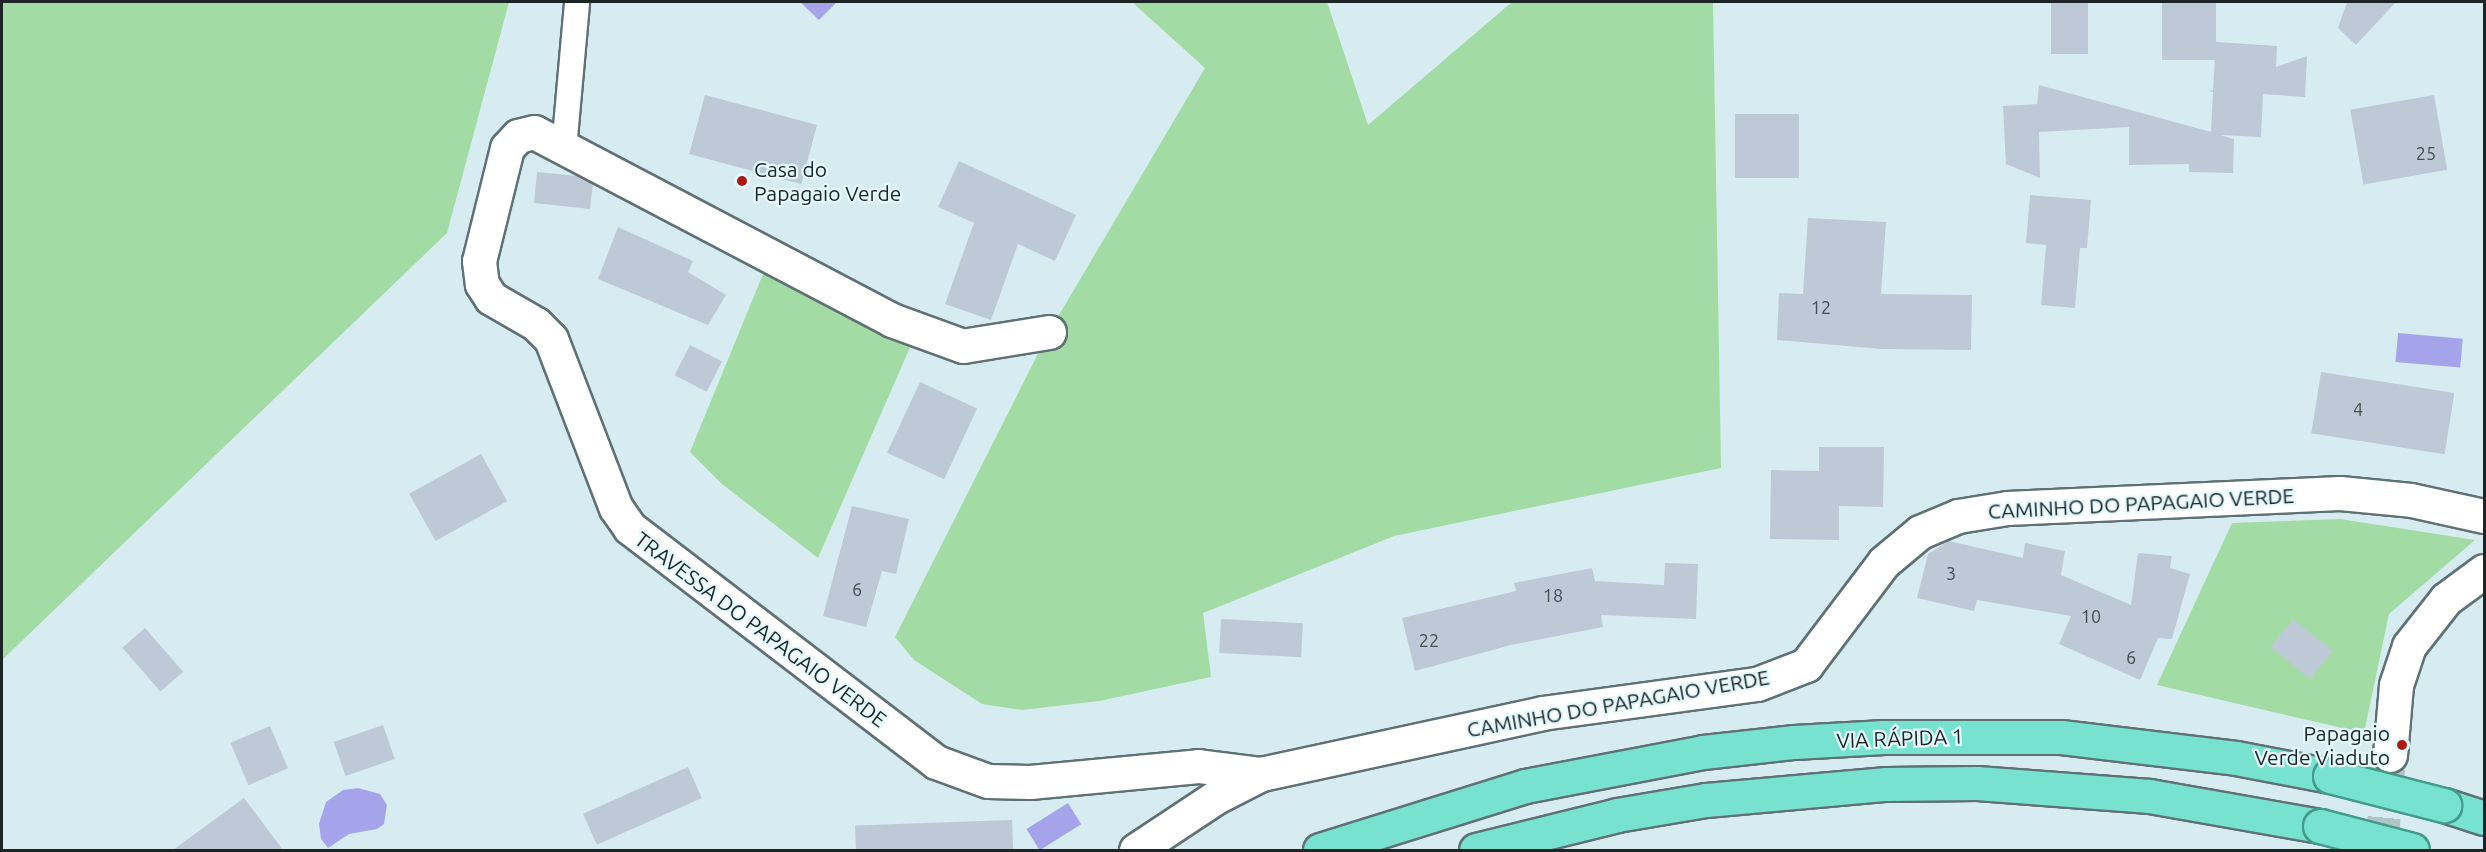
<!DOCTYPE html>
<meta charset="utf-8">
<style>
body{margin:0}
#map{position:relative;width:2486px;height:852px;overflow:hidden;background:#d7ecf1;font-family:Ubuntu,sans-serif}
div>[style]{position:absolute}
.green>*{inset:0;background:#a2dba3}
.water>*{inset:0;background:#a5a4eb;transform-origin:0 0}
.building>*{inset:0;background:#bdc9d6;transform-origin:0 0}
.minor-tunnel>*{height:33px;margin-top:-16.5px;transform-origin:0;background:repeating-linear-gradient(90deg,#b2c4c8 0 33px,transparent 0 49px)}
.roads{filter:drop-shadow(2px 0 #5f7175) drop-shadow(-2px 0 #5f7175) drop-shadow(0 2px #5f7175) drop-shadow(0 -2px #5f7175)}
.service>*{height:24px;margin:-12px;padding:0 12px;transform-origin:12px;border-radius:12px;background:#fff}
.minor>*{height:33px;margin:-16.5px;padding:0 16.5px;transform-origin:16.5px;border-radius:16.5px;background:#fff}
.trunk>*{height:33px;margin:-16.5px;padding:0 16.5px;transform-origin:16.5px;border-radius:16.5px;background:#78e2d0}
.bridges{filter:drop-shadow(2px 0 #429b8d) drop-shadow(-2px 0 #429b8d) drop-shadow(0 2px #429b8d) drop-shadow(0 -2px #429b8d)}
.trunk-bridge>*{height:33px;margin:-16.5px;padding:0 16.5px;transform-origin:16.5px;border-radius:16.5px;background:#78e2d0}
.dots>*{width:16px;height:16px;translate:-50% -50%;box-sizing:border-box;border:3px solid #e4f9fe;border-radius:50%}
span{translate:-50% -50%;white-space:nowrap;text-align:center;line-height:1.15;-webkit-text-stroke:4.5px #e4f9fe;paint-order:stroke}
.number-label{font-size:18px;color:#454d52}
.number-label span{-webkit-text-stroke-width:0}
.poi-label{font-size:21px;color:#1d2426}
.left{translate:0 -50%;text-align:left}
.right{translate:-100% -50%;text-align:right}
.street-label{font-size:21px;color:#1d2426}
.frame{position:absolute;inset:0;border:3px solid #1d2426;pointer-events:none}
</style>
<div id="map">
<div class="green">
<div style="clip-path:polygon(2px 2px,509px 2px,447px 233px,2px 660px)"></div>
<div style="clip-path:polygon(1132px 2px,1327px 2px,1368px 125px,1512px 2px,1713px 2px,1721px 468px,1394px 536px,1203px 613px,1211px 677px,1099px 701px,1022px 710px,982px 704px,914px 660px,895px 637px,1049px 332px,1205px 68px)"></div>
<div style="clip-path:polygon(770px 257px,918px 329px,818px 558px,722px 484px,690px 452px)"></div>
<div style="clip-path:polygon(2340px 519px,2475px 540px,2389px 614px,2364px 733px,2157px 685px,2232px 523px)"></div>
</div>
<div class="water">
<div style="clip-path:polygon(800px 2px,835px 2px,836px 3px,819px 20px)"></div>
<div style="left:2398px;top:333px;width:65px;height:29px;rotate:5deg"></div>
<div style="clip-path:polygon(358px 788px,380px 794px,387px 805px,384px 824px,377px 829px,349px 834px,328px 848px,321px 839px,319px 824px,326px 802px,343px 790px)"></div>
<div style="left:1068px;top:803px;width:25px;height:49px;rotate:58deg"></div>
</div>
<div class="building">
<div style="left:2051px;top:2px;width:37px;height:52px"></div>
<div style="left:2162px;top:2px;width:54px;height:58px"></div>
<div style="clip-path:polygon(2347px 2px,2396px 2px,2356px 45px,2338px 28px)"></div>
<div style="clip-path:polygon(2216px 42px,2277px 46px,2276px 67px,2307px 56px,2305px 97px,2263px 94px,2261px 137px,2220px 135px,2234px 139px,2233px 173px,2189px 172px,2189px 164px,2129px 165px,2129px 127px,2039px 132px,2040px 178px,2006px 164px,2003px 106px,2037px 104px,2039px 85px,2211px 132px,2213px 92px,2209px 91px,2213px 90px)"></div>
<div style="left:705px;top:95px;width:116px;height:61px;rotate:15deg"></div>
<div style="left:2434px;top:95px;width:76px;height:85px;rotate:80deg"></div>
<div style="left:1735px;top:114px;width:64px;height:64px"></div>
<div style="clip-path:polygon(959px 161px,1076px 215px,1055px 261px,1018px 244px,991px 320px,945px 304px,974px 223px,938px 207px)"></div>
<div style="clip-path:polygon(537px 172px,578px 176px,593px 184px,590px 209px,534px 203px)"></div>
<div style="clip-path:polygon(2030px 195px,2091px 200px,2087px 248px,2080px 248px,2075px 308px,2041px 305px,2046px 245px,2026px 243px)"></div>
<div style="clip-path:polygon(1808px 218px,1886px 222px,1881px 294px,1972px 295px,1971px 350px,1881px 349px,1777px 340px,1779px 293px,1803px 294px)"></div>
<div style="clip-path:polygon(618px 227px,693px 261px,688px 272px,726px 295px,708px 325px,598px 279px)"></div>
<div style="left:690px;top:345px;width:36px;height:34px;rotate:27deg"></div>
<div style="left:2321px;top:372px;width:135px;height:62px;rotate:9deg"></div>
<div style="left:920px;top:382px;width:63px;height:78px;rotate:25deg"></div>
<div style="clip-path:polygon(1819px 447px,1884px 447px,1883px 507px,1839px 506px,1839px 540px,1770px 539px,1771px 470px,1819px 471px)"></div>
<div style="left:481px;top:454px;width:54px;height:82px;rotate:61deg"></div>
<div style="clip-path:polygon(852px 506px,909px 519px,896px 574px,882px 571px,866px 627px,823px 616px)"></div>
<div style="clip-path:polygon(1949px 541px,2023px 558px,2025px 543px,2065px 551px,2061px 575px,2131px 605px,2138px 553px,2172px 556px,2170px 568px,2190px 574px,2172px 639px,2158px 638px,2140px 680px,2059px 644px,2071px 616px,1977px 600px,1974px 611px,1917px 598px,1928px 554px)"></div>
<div style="clip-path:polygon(1665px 563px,1698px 564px,1696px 619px,1601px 615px,1603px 627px,1511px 645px,1415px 671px,1402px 618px,1516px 591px,1514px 583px,1592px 568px,1595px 581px,1664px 585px)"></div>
<div style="left:1221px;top:619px;width:82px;height:34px;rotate:3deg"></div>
<div style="left:2293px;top:619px;width:51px;height:36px;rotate:39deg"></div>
<div style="left:145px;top:628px;width:58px;height:30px;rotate:49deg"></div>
<div style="left:383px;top:725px;width:36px;height:52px;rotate:71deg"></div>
<div style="left:270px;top:726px;width:46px;height:43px;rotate:67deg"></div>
<div style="left:688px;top:767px;width:34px;height:115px;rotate:66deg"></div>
<div style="clip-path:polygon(244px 798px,283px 850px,173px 850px)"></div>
<div style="left:1012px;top:820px;width:30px;height:157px;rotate:88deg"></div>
</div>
<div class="minor-tunnel">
<div style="left:2381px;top:850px;width:95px;rotate:-84.6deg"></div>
</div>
<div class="roads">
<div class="service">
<div style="left:564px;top:149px;width:148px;rotate:-84.9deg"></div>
</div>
<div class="minor">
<div style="left:1049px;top:332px;width:87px;rotate:170.8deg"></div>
<div style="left:963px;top:346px;width:76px;rotate:-159.9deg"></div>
<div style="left:892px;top:320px;width:404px;rotate:-152.3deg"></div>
<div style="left:534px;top:132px;width:16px;rotate:166deg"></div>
<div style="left:518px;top:136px;width:16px;rotate:133deg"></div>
<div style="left:507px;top:148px;width:116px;rotate:103.9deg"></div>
<div style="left:479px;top:261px;width:23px;rotate:83deg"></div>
<div style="left:482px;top:284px;width:17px;rotate:57deg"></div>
<div style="left:491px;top:298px;width:52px;rotate:30deg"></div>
<div style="left:536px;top:324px;width:21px;rotate:45deg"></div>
<div style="left:551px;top:339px;width:181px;rotate:69deg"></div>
<div style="left:616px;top:508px;width:24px;rotate:55deg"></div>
<div style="left:630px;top:528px;width:385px;rotate:37.4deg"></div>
<div style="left:936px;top:762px;width:55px;rotate:20.1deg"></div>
<div style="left:988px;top:781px;width:42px;rotate:1.4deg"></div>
<div style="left:1030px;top:782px;width:169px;rotate:-5.4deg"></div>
<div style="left:1198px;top:766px;width:64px;rotate:7.2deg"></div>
<div style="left:2390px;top:755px;width:70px;rotate:-85.1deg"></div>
<div style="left:2396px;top:685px;width:41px;rotate:-71.6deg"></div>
<div style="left:2409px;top:646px;width:60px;rotate:-51.8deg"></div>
<div style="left:2446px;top:599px;width:47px;rotate:-36.4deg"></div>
<div style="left:1136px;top:850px;width:96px;rotate:-33.5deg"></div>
<div style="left:1216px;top:797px;width:51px;rotate:-27.1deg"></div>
<div style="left:1261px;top:774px;width:288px;rotate:-12.2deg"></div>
<div style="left:1542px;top:713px;width:217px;rotate:-7.7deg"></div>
<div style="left:1757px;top:684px;width:53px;rotate:-21.2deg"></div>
<div style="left:1806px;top:665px;width:129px;rotate:-52.9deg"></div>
<div style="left:1884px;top:562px;width:47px;rotate:-39.8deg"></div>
<div style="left:1920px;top:532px;width:41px;rotate:-22.8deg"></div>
<div style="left:1958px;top:516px;width:50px;rotate:-9.3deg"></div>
<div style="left:2007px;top:508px;width:333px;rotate:-2.6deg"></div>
<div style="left:2340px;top:493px;width:71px;rotate:5.6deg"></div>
<div style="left:2411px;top:500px;width:75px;rotate:12.4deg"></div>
</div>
<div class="trunk">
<div style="left:2444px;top:805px;width:42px;rotate:18deg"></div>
<div style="left:1320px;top:850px;width:215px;rotate:-17.3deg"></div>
<div style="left:1525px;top:786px;width:181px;rotate:-10.8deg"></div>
<div style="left:1703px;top:752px;width:92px;rotate:-6.3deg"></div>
<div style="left:1794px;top:742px;width:90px;rotate:-3.2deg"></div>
<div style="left:1884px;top:737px;width:177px"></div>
<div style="left:2061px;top:737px;width:176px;rotate:6.8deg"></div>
<div style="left:2236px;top:758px;width:96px;rotate:10.8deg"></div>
<div style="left:1476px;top:850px;width:145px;rotate:-13.9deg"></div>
<div style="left:1617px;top:815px;width:90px;rotate:-9.6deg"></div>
<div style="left:1706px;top:800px;width:181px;rotate:-5.1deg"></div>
<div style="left:1886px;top:784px;width:91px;rotate:-0.6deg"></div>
<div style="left:1977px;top:783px;width:173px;rotate:4.3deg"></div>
<div style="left:2150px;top:796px;width:173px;rotate:10deg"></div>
</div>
</div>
<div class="bridges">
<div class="trunk-bridge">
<div style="left:2330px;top:776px;width:118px;rotate:14.3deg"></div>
<div style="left:2320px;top:826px;width:95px;rotate:14.6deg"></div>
</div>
</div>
<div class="dots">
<div style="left:742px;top:181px;background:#ac1b12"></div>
<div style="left:2402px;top:745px;background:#ac1b12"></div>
</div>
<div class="number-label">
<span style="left:2426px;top:153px">25</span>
<span style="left:1821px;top:307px">12</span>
<span style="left:2358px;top:409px">4</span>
<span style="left:1951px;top:573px">3</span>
<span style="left:857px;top:589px">6</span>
<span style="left:1553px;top:595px">18</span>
<span style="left:2091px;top:616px">10</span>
<span style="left:1429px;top:640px">22</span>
<span style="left:2131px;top:657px">6</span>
</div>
<div class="poi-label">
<span class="left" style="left:754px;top:181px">Casa do<br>Papagaio Verde</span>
<span class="right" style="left:2390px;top:745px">Papagaio<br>Verde Viaduto</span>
</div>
<div class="street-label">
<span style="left:2141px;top:503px;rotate:-3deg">CAMINHO DO PAPAGAIO VERDE</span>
<span style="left:761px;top:629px;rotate:37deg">TRAVESSA DO PAPAGAIO VERDE</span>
<span style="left:1618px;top:703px;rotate:-10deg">CAMINHO DO PAPAGAIO VERDE</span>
<span style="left:1900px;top:738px;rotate:-2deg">VIA RÁPIDA 1</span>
</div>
<div class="frame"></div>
</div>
